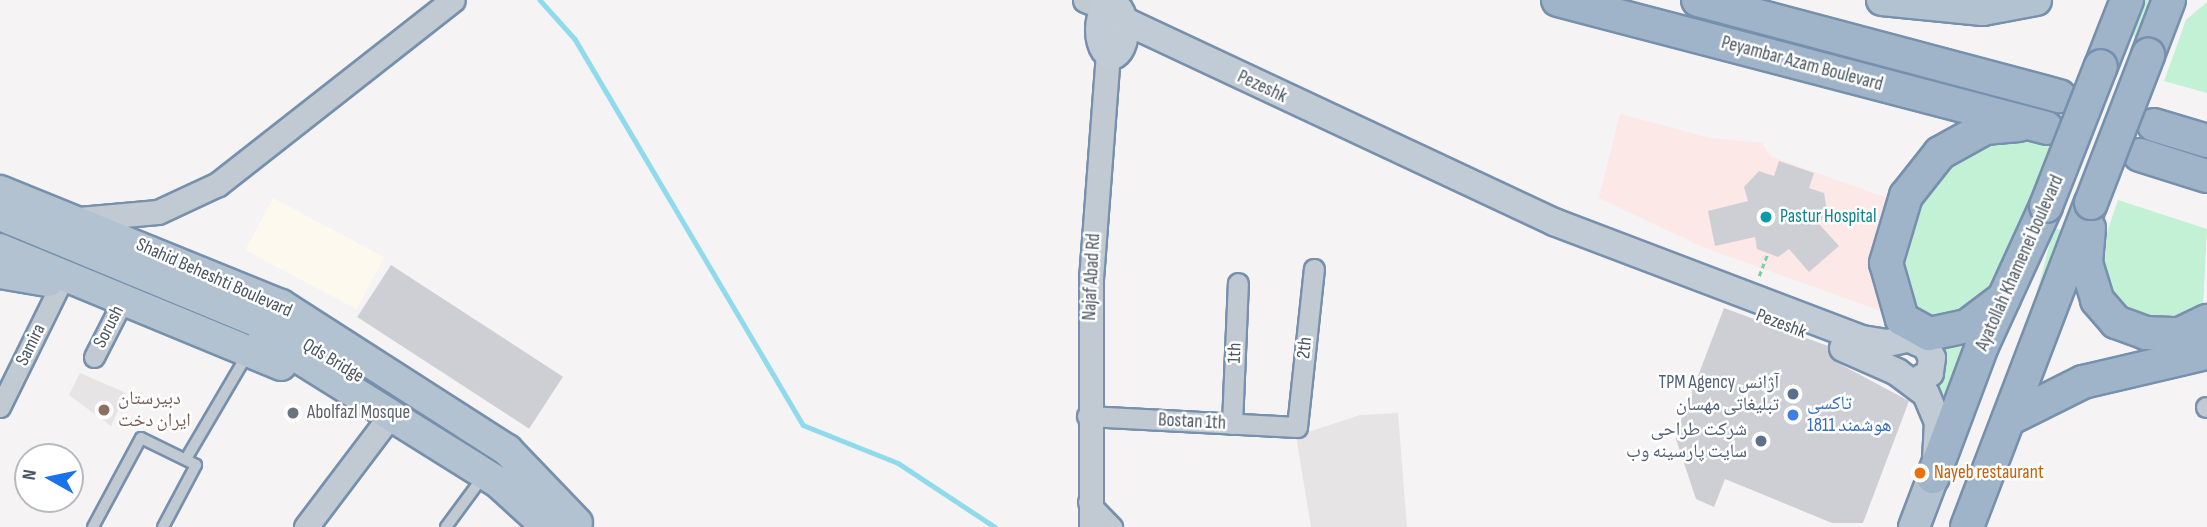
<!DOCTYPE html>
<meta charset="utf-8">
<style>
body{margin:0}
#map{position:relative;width:2207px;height:527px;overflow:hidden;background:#f5f3f3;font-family:"Sofia Sans Condensed","Noto Naskh Arabic",sans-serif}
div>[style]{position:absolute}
.commercial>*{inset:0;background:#fdf9ef;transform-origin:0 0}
.education>*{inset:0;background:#e6e4e5}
.medical>*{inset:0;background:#fce8e6}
.green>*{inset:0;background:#c3f1d5;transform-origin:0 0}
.stream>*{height:4.5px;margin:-2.25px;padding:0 2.25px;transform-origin:2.25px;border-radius:2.25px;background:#90daee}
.building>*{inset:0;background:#cdcfd5;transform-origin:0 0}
.path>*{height:2.5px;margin-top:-1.25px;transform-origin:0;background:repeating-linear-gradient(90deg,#7ad0a6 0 5px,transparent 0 8.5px)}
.roads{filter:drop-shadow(2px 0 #7690ad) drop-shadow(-2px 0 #7690ad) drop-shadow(0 2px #7690ad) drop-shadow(0 -2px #7690ad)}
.service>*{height:10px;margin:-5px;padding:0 5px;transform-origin:5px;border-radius:5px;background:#c1cad2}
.minor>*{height:19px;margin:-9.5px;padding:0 9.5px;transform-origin:9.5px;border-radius:9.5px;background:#c1cad2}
.tertiary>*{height:23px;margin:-11.5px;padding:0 11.5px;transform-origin:11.5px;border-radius:11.5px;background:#c1cad2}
.secondary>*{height:26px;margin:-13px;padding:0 13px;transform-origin:13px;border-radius:13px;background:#c1cbd6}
.secondary>.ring{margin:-13px;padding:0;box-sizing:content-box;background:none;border:26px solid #c1cbd6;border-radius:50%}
.primary>*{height:30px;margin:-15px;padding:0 15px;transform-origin:15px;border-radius:15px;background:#b3c2d1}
.trunk>*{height:32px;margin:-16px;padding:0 16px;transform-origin:16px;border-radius:16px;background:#9fb4c9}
.bridges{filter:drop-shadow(2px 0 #7690ad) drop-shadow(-2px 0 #7690ad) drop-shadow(0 2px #7690ad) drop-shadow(0 -2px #7690ad)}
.trunk-bridge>*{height:32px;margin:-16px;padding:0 16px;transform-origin:16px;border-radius:16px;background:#9fb4c9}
.dots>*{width:19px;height:19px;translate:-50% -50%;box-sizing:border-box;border:4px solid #fff;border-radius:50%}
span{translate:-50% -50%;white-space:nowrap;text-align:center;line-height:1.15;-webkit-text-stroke:5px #fff;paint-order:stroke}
.street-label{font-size:19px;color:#4a5661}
.culture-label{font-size:19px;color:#0d838f}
.left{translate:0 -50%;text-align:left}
.service-label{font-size:19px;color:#4e5e75}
.right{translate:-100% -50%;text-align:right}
.education-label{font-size:19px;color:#785e54}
.shop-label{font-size:19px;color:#366cbe}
.worship-label{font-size:19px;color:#5b616d}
.food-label{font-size:19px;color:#c56008}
.north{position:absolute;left:14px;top:443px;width:70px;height:70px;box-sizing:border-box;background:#fff;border:2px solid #b7bbc0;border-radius:50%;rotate:279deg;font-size:19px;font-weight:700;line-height:28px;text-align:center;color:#4a5661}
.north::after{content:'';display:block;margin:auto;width:24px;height:32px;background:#1a73e8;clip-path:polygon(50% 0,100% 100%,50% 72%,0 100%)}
</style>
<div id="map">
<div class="commercial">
<div style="left:273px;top:198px;width:126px;height:59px;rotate:28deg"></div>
</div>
<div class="education">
<div style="clip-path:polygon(80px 373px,126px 393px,111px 426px,69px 395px)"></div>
<div style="clip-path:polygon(1398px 413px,1407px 527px,1311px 527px,1296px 436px,1360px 415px)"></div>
</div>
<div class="medical">
<div style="clip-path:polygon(1620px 114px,1710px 138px,1762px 143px,1770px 156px,1898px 202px,1884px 312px,1703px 247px,1599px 198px)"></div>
</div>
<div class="green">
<div style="clip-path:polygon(2140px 0,2155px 0,2141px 39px,2127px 34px)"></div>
<div style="clip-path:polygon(2207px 2px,2207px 93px,2164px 81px,2186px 20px)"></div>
<div style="clip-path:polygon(2047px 128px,2065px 160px,2004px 298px,1949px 318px,1902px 319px,1894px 235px,1940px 153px)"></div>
<div style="clip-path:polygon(2118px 200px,2207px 229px,2203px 307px,2177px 321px,2151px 319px,2117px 301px,2100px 253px)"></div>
<div style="left:2054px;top:228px;width:11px;height:321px;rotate:15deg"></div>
<div style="clip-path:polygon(1983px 325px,1946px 409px,1933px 376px,1938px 347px)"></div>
</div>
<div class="stream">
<div style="left:540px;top:0;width:52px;rotate:48.1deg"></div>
<div style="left:575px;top:39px;width:448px;rotate:59.4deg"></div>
<div style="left:803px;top:425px;width:102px;rotate:21.8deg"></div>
<div style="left:898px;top:463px;width:116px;rotate:33.4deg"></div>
</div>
<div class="building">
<div style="clip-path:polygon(1779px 161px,1814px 173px,1809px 188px,1824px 193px,1827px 211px,1819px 224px,1839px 246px,1809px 272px,1789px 249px,1778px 257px,1757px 249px,1755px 237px,1715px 246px,1708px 211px,1748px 201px,1744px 187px,1759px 171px,1774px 176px)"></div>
<div style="left:391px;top:265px;width:205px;height:62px;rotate:33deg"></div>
<div style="clip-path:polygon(1724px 308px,1828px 346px,1836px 362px,1909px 401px,1863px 523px,1832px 523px,1725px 479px,1714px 507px,1696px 499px,1675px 436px)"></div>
</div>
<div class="path">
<div style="left:1759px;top:276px;width:25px;rotate:-69deg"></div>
</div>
<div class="roads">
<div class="service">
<div style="left:186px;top:459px;width:121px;rotate:-59.6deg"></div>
<div style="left:93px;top:527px;width:101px;rotate:-61.7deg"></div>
<div style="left:141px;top:438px;width:61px;rotate:26.1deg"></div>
<div style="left:196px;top:465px;width:70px;rotate:118deg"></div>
<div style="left:446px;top:527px;width:52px;rotate:-53.6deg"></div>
</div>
<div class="minor">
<div style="left:94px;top:357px;width:66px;rotate:-63deg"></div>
<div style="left:0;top:407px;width:138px;rotate:-63.8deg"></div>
<div style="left:2206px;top:407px;width:1px"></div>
<div style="left:1087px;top:416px;width:210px;rotate:3deg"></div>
<div style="left:1297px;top:427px;width:159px;rotate:-83.9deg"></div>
<div style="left:1232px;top:424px;width:141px;rotate:-87.6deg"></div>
<div style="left:1088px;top:502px;width:35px;rotate:46deg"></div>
</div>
<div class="tertiary">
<div style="left:1085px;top:0;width:18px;rotate:22deg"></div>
<div style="left:79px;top:219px;width:79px;rotate:-5.1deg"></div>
<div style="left:158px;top:212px;width:66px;rotate:-25deg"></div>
<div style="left:218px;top:184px;width:298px;rotate:-38.1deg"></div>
<div style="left:306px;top:527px;width:129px;rotate:-52.9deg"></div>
<div style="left:1091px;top:527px;width:248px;rotate:-90deg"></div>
<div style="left:1091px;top:279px;width:252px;rotate:-85.7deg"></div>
</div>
<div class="secondary">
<div class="ring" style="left:1099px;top:4px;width:-2px;height:-2px"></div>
<div style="left:1123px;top:20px;width:476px;rotate:25.1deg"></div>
<div style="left:1554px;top:222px;width:329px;rotate:20.8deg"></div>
<div style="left:1862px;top:339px;width:26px;rotate:9deg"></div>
<div style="left:1888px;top:343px;width:42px;rotate:-12.4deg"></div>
<div style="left:1910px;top:339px;width:17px;rotate:24deg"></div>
<div style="left:1926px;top:346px;width:13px;rotate:63deg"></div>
<div style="left:1932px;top:358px;width:15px;rotate:98deg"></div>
<div style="left:1930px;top:373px;width:17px;rotate:149deg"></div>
<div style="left:1843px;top:348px;width:59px;rotate:24deg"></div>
<div style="left:1897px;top:372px;width:36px;rotate:37deg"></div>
<div style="left:1926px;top:394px;width:30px;rotate:67deg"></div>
<div style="left:1938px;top:422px;width:33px;rotate:93deg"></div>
</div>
<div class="primary">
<div style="left:1882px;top:0;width:101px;rotate:5.7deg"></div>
<div style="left:1983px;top:10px;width:54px;rotate:-10.7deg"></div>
<div style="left:0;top:191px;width:303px;rotate:22.1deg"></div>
<div style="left:281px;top:305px;width:269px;rotate:32.7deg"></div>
<div style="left:507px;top:450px;width:101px;rotate:46.2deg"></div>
<div style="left:0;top:215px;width:316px;rotate:22.5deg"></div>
<div style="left:0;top:249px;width:304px;rotate:22.4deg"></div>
<div style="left:0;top:273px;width:49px;rotate:9.5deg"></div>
<div style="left:264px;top:336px;width:277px;rotate:32deg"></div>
<div style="left:499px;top:483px;width:65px;rotate:42.5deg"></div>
<div style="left:1914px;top:527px;width:53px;rotate:-69.2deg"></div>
</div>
<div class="trunk">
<div style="left:1558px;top:0;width:505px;rotate:14.67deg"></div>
<div style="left:1698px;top:0;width:374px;rotate:14.9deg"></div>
<div style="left:2148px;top:55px;width:59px;rotate:-69.1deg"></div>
<div style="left:2101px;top:66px;width:71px;rotate:-68.5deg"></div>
<div style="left:2154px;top:125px;width:55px;rotate:16.8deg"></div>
<div style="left:2140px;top:155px;width:70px;rotate:17.4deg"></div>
<div style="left:2089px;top:228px;width:35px;rotate:95deg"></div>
<div style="left:2086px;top:263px;width:39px;rotate:73deg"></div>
<div style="left:2097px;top:300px;width:29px;rotate:49deg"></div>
<div style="left:2116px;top:322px;width:32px;rotate:20deg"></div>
<div style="left:2146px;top:333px;width:34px;rotate:2deg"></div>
<div style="left:2180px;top:334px;width:30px;rotate:-26deg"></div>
<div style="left:2004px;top:298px;width:46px;rotate:142.9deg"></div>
<div style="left:1967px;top:326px;width:39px;rotate:168deg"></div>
<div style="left:1929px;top:334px;width:31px;rotate:-151deg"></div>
<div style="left:1902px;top:319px;width:58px;rotate:-105.9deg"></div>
<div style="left:1886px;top:263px;width:70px;rotate:-73.4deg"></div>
<div style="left:1906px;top:196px;width:55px;rotate:-51.7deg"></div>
<div style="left:1940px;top:153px;width:51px;rotate:-29.1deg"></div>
<div style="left:1985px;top:128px;width:34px;rotate:-5deg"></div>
<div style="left:2009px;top:419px;width:83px;rotate:-26.6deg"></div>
<div style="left:2083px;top:382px;width:127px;rotate:-13.2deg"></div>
<div style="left:1933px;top:477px;width:140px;rotate:-69.5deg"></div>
<div style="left:1982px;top:346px;width:154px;rotate:-65.4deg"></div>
<div style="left:1967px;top:527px;width:347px;rotate:-69.1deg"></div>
</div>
</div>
<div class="bridges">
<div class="trunk-bridge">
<div style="left:2091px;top:203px;width:159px;rotate:-68.9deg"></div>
<div style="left:2046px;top:206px;width:150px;rotate:-68.6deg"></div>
</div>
</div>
<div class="dots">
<div style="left:1766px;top:217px;background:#0f9aa8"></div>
<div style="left:1793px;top:394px;background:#5c6f8a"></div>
<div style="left:104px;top:410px;background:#8d6e63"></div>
<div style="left:293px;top:413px;background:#6b7280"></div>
<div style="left:1793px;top:415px;background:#3f7fe0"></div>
<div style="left:1761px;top:441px;background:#5c6f8a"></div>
<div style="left:1920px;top:473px;background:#e8710a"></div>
</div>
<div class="street-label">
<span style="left:1802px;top:64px;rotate:15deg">Peyambar Azam Boulevard</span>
<span style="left:1262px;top:87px;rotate:25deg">Pezeshk</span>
<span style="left:2020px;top:263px;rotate:-66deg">Ayatollah Khamenei boulevard</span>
<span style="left:1092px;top:277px;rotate:-87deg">Najaf Abad Rd</span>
<span style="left:214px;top:278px;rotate:24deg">Shahid Beheshti Boulevard</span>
<span style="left:1781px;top:324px;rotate:21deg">Pezeshk</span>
<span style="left:109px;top:327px;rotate:-63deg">Sorush</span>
<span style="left:31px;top:345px;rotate:-64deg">Samira</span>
<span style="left:1305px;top:348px;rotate:-84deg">2th</span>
<span style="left:1235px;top:353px;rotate:-88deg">1th</span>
<span style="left:333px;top:361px;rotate:31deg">Qds Bridge</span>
<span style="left:1192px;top:422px;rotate:3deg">Bostan 1th</span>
</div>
<div class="culture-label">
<span class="left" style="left:1780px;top:217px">Pastur Hospital</span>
</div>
<div class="service-label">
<span class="right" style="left:1779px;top:394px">TPM Agency آژانس<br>تبلیغاتی مهسان</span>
<span class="right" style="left:1747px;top:441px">شرکت طراحی<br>سایت پارسینه وب</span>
</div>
<div class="education-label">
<span class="left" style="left:118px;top:410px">دبیرستان<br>ایران دخت</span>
</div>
<div class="shop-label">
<span class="left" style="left:1807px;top:415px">تاکسی<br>هوشمند 1811</span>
</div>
<div class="worship-label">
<span class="left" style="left:307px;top:413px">Abolfazl Mosque</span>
</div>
<div class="food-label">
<span class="left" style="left:1934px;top:473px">Nayeb restaurant</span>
</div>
<div class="north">N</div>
</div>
